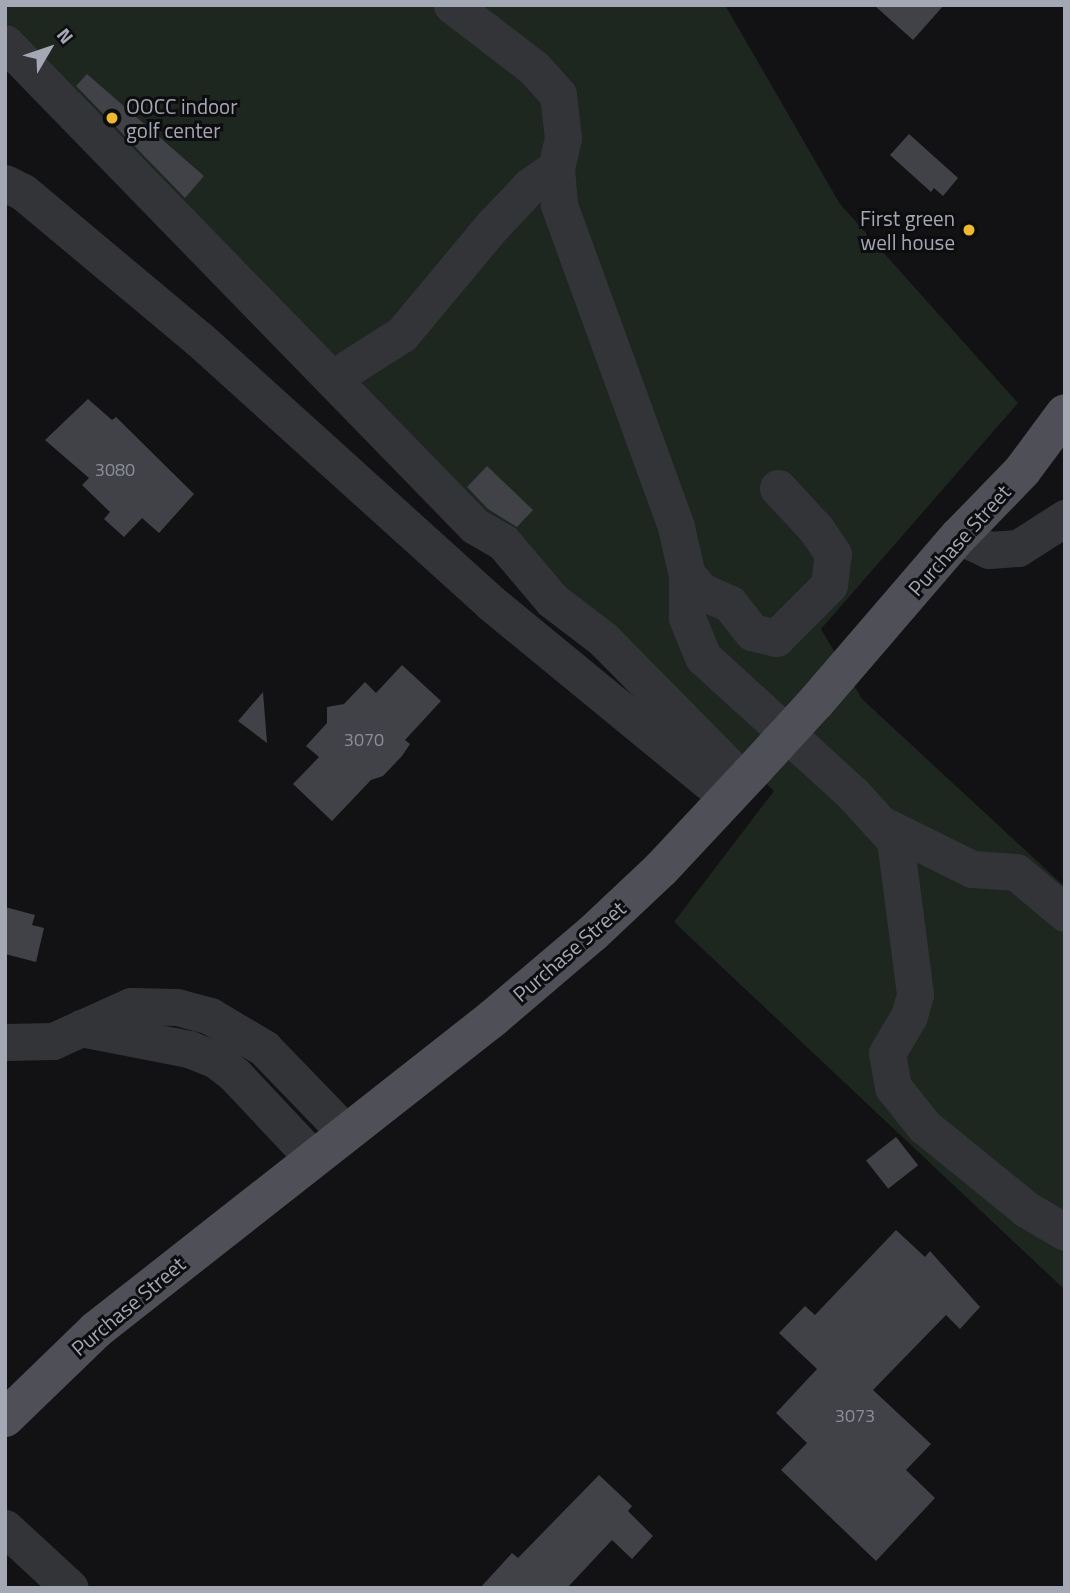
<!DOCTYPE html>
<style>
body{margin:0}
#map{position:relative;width:1070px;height:1593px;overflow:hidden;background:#121214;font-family:"Titillium Web",sans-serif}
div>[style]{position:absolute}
.green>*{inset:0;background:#1e2620}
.building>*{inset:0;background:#414247;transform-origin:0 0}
.minor>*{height:37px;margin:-18.5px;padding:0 18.5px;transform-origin:18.5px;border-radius:18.5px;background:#333438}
.major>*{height:38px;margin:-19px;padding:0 19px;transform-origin:19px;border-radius:19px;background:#4f5057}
.major-bridge>*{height:38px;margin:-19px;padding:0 19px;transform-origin:19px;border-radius:19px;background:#4f5057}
.dots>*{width:19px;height:19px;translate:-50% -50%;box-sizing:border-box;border:4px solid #0d0d0f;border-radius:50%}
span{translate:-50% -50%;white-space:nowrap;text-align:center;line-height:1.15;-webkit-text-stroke:6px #0d0d0f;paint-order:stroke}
.number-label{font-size:18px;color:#8b8e99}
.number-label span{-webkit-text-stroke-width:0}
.poi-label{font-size:21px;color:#a4a8b4}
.left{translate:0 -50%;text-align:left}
.right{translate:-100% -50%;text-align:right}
.street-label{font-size:21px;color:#a4a8b4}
.frame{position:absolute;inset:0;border:7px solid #a4a8b4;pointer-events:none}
.north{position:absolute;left:14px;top:14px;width:70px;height:70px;-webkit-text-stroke:5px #0d0d0f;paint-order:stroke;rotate:51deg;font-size:19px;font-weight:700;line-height:28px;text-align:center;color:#a4a8b4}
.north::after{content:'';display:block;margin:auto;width:24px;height:32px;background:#a4a8b4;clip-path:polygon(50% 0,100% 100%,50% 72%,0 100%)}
</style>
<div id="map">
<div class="green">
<div style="clip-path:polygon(5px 5px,725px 5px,840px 204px,1018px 403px,821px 629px,862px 699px,1065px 887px,1065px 1290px,674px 922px,774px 791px,5px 56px)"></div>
</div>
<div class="building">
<div style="clip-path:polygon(874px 5px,944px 5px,913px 40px)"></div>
<div style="clip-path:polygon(87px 74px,204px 176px,185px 198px,76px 86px)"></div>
<div style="clip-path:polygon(909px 134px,958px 178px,943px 196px,934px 188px,931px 192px,890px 155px)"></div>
<div style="clip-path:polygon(88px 399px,112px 420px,116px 417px,194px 494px,159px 533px,142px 518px,124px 537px,104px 519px,110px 512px,82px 485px,89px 478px,45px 440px)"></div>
<div style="clip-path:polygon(487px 466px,533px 510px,517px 527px,488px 509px,467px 487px)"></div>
<div style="clip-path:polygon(402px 665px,441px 701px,405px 740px,410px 744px,402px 756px,383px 776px,371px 780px,332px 821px,293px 784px,319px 757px,306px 746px,327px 723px,327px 707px,344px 704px,365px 682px,376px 693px)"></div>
<div style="clip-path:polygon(263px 692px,267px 743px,238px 721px)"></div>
<div style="clip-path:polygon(5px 907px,35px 915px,32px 925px,44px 928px,36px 962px,5px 954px)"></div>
<div style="left:896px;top:1137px;width:36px;height:38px;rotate:52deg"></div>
<div style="clip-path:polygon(896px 1230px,925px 1257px,930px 1251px,980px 1307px,960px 1329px,946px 1315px,873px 1390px,931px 1444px,906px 1470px,935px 1498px,876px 1561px,781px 1470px,807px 1443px,776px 1413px,817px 1369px,779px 1333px,805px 1306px,815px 1315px)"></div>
<div style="clip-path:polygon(599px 1475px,632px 1506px,628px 1511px,653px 1536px,632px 1559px,612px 1540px,567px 1588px,480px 1588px,512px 1553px,518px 1558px)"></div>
</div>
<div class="minor">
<div style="left:452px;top:5px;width:103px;rotate:37.5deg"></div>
<div style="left:534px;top:68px;width:36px;rotate:48deg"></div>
<div style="left:558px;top:95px;width:43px;rotate:83.4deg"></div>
<div style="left:563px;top:138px;width:31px;rotate:103deg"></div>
<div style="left:556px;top:168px;width:37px;rotate:85deg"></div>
<div style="left:559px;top:205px;width:343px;rotate:70deg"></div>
<div style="left:676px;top:527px;width:49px;rotate:77.1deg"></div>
<div style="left:687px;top:575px;width:21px;rotate:49deg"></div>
<div style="left:701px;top:591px;width:32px;rotate:24deg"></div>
<div style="left:730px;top:604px;width:36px;rotate:52deg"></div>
<div style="left:752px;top:632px;width:25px;rotate:14deg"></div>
<div style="left:776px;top:638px;width:75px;rotate:-45deg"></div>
<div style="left:829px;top:585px;width:31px;rotate:-83deg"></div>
<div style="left:833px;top:554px;width:30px;rotate:-124deg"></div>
<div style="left:816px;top:529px;width:56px;rotate:-132.8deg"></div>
<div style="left:5px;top:43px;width:674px;rotate:45.78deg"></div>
<div style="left:475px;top:526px;width:32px;rotate:30deg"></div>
<div style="left:503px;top:542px;width:76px;rotate:49.8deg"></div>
<div style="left:552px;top:600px;width:64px;rotate:37.4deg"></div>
<div style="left:603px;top:639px;width:199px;rotate:45.4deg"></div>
<div style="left:5px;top:183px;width:20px;rotate:27deg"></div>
<div style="left:23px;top:192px;width:229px;rotate:39.9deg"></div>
<div style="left:199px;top:339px;width:394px;rotate:42.1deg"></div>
<div style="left:491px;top:603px;width:306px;rotate:39.4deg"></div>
<div style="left:347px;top:369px;width:65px;rotate:-32.5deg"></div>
<div style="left:402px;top:334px;width:141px;rotate:-50.2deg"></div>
<div style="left:492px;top:226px;width:55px;rotate:-46.5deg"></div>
<div style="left:530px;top:186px;width:32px;rotate:-35deg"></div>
<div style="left:959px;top:536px;width:33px;rotate:25deg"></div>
<div style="left:989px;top:550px;width:29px;rotate:-4deg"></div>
<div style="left:1018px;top:548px;width:56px;rotate:-32.6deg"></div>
<div style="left:687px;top:575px;width:43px;rotate:90deg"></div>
<div style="left:687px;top:618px;width:42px;rotate:67.7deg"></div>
<div style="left:703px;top:657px;width:203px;rotate:42.4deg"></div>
<div style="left:853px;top:794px;width:62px;rotate:47.6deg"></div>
<div style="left:895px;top:840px;width:156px;rotate:82.6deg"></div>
<div style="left:915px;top:995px;width:22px;rotate:106deg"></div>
<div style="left:909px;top:1016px;width:43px;rotate:120.7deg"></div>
<div style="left:887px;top:1053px;width:35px;rotate:80deg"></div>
<div style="left:893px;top:1087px;width:50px;rotate:51.5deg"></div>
<div style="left:924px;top:1126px;width:132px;rotate:39.1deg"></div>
<div style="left:1026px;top:1209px;width:45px;rotate:30.5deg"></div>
<div style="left:879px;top:823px;width:104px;rotate:26.3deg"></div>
<div style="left:972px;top:869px;width:44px;rotate:3.9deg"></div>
<div style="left:1016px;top:872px;width:64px;rotate:39.9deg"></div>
<div style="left:81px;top:1028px;width:110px;rotate:11deg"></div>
<div style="left:189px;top:1049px;width:29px;rotate:22deg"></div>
<div style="left:216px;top:1060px;width:24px;rotate:38deg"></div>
<div style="left:235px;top:1075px;width:114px;rotate:46.8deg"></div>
<div style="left:5px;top:1042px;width:48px;rotate:-1.2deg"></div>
<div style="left:53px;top:1041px;width:85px;rotate:-24.2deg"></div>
<div style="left:131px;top:1006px;width:46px;rotate:1.2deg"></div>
<div style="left:177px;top:1007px;width:34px;rotate:15deg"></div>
<div style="left:210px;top:1016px;width:63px;rotate:30.7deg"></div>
<div style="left:264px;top:1048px;width:118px;rotate:46deg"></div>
<div style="left:5px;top:1528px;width:88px;rotate:42.7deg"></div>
</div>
<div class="major">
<div style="left:816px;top:702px;width:219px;rotate:-49.3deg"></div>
<div style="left:959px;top:536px;width:91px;rotate:-45.9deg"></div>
<div style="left:1022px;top:471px;width:72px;rotate:-53.4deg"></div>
<div style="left:5px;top:1418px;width:127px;rotate:-44deg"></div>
<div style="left:96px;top:1330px;width:505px;rotate:-38.16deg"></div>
<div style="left:493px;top:1018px;width:131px;rotate:-40.4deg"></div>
<div style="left:593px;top:933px;width:93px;rotate:-43.3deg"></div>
<div style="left:661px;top:869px;width:130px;rotate:-46.9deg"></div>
</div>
<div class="major-bridge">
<div style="left:750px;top:774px;width:98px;rotate:-47.5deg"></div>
</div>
<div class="dots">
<div style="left:112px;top:118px;background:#eeb830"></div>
<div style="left:969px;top:230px;background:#eeb830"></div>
</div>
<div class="number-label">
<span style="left:115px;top:470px">3080</span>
<span style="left:364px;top:740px">3070</span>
<span style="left:855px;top:1416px">3073</span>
</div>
<div class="poi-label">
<span class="left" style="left:126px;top:118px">OOCC indoor<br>golf center</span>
<span class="right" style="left:955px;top:230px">First green<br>well house</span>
</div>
<div class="street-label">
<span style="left:959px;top:540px;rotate:-48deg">Purchase Street</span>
<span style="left:569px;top:951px;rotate:-41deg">Purchase Street</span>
<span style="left:128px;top:1306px;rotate:-40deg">Purchase Street</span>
</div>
<div class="frame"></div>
<div class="north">N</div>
</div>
